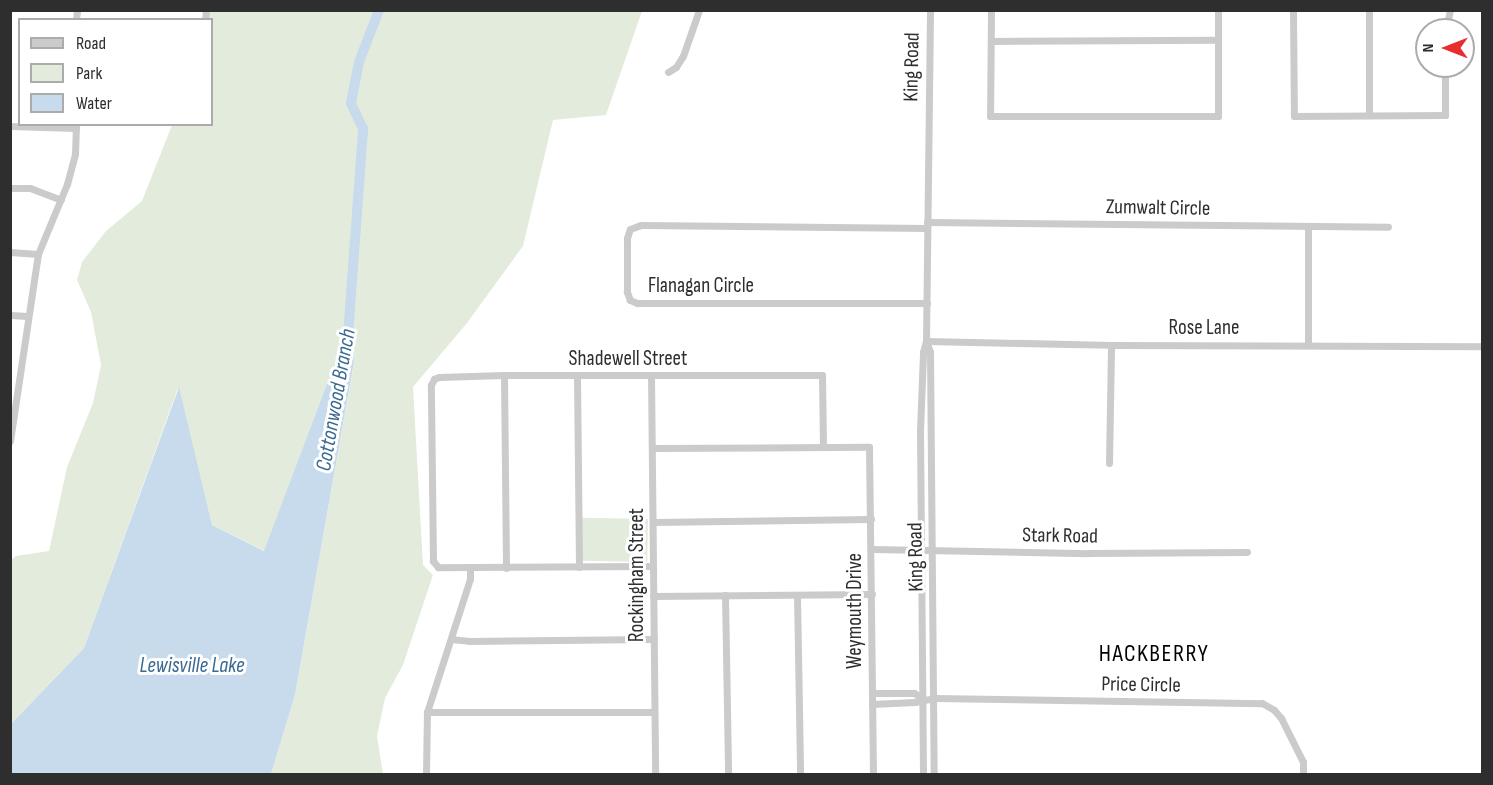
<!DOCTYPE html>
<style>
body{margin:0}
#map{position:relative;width:1493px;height:785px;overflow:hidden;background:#fff;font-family:"Sofia Sans Condensed",sans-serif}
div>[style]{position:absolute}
.green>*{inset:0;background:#e3ecdc;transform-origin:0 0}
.water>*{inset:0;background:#c7dbec}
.river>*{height:10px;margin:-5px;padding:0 5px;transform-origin:5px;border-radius:5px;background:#c7dbec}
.minor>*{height:7px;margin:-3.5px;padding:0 3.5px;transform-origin:3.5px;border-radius:3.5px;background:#cbcbcb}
span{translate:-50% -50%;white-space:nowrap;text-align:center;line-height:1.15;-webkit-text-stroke:6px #fff;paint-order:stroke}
.street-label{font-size:21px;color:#2e2e2e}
.water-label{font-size:22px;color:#3a6a92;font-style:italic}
.quarter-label{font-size:24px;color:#000;letter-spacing:1.5px}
.frame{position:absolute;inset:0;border:12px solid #2e2e2e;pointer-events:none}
.legend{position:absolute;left:18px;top:18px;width:195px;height:108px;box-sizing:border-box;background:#fff;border:2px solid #ababab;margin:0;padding:8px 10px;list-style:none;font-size:18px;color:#2e2e2e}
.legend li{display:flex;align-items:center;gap:12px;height:30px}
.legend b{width:30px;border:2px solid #ababab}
.north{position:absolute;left:1415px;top:18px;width:60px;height:60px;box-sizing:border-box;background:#fff;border:2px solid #ababab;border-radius:50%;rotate:270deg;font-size:16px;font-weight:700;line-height:24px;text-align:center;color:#2e2e2e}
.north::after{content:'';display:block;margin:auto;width:21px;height:27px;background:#e92c2c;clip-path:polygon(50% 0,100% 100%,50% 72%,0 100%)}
</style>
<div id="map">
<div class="green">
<div style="clip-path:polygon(209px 11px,642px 11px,606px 115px,553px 120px,523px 246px,467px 323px,413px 387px,423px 565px,433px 575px,403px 665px,385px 698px,377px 736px,383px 774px,271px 774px,295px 695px,318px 565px,354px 363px,350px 324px,265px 551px,212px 525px,178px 388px,84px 648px,11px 724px,11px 560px,16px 556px,49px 551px,67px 467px,93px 403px,101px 365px,91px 312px,77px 280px,82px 262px,106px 231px,142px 201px,172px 125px,212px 124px,212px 20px,207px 19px)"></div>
<div style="left:648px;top:519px;width:43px;height:66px;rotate:91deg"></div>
</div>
<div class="water">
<div style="clip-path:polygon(350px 323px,354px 362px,318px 565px,295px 695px,271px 774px,11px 774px,11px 724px,84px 648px,179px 387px,212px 525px,264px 551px)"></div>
</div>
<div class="river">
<div style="left:348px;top:335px;width:207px;rotate:-85.8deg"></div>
<div style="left:363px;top:129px;width:29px;rotate:-115deg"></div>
<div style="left:351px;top:103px;width:42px;rotate:-79deg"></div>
<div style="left:359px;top:62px;width:56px;rotate:-69deg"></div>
</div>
<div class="minor">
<div style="left:991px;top:10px;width:106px;rotate:90.5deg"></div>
<div style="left:990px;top:116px;width:228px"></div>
<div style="left:1218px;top:116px;width:106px;rotate:-90deg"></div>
<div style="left:1293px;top:10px;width:106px;rotate:89.5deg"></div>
<div style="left:1294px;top:116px;width:151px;rotate:-0.4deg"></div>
<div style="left:1445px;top:115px;width:49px;rotate:-90deg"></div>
<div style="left:1369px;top:10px;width:105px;rotate:90deg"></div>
<div style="left:76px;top:20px;width:10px;rotate:-84deg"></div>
<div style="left:205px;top:20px;width:10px;rotate:-84deg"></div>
<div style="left:1446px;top:30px;width:20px;rotate:-79deg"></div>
<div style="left:991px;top:41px;width:227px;rotate:-0.3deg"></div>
<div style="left:668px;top:72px;width:9px;rotate:-32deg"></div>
<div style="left:676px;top:67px;width:13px;rotate:-58deg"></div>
<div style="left:683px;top:56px;width:49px;rotate:-70.8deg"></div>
<div style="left:10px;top:126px;width:66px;rotate:1.7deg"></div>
<div style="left:10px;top:188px;width:20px"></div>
<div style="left:30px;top:188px;width:33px;rotate:21deg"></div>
<div style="left:927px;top:222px;width:461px;rotate:0.6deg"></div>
<div style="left:1308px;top:227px;width:118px;rotate:90deg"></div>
<div style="left:10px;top:252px;width:28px;rotate:4deg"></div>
<div style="left:927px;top:303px;width:290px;rotate:180deg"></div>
<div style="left:637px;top:303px;width:8px;rotate:-157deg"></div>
<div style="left:630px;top:300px;width:9px;rotate:-111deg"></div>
<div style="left:627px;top:292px;width:54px;rotate:-90deg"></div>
<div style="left:627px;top:238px;width:9px;rotate:-72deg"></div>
<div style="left:630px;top:229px;width:12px;rotate:-20deg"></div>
<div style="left:641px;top:225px;width:286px;rotate:0.6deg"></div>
<div style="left:10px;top:315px;width:17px;rotate:3deg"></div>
<div style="left:926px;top:341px;width:185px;rotate:1.2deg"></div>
<div style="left:1111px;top:345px;width:371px;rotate:0.2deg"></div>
<div style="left:926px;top:341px;width:12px;rotate:70deg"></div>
<div style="left:930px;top:352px;width:422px;rotate:89.5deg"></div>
<div style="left:504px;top:375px;width:193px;rotate:89.4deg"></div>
<div style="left:577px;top:375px;width:192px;rotate:89.4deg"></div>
<div style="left:651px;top:375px;width:399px;rotate:89.4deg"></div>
<div style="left:10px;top:441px;width:189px;rotate:-81.5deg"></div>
<div style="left:38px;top:254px;width:76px;rotate:-67.5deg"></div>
<div style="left:67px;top:184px;width:31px;rotate:-75deg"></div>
<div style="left:75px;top:154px;width:30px;rotate:-88deg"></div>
<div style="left:653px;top:448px;width:216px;rotate:-0.3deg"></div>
<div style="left:869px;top:447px;width:327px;rotate:89.3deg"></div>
<div style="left:1109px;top:463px;width:118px;rotate:-89deg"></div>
<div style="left:653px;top:522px;width:218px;rotate:-0.8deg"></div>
<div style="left:872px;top:549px;width:216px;rotate:1.1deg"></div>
<div style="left:1088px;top:553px;width:159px;rotate:-0.4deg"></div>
<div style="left:653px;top:566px;width:215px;rotate:179.7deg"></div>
<div style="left:438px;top:567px;width:8px;rotate:-130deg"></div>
<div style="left:433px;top:561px;width:176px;rotate:-90.7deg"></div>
<div style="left:431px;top:385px;width:7px;rotate:-63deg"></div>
<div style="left:434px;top:379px;width:5px;rotate:-22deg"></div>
<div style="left:439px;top:377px;width:65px;rotate:-1.8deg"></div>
<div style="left:504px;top:375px;width:318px"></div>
<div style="left:822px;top:375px;width:72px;rotate:89.2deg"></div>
<div style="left:725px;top:595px;width:179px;rotate:89deg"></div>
<div style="left:797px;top:595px;width:179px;rotate:89deg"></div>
<div style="left:653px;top:596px;width:219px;rotate:-0.5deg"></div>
<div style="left:451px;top:639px;width:18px;rotate:6deg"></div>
<div style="left:469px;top:641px;width:185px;rotate:-0.6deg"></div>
<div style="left:872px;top:693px;width:42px"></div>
<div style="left:914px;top:693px;width:9px;rotate:32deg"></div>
<div style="left:872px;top:704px;width:43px;rotate:-2.7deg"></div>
<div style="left:915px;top:702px;width:19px;rotate:-12deg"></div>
<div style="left:934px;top:698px;width:328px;rotate:0.9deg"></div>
<div style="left:1262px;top:703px;width:14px;rotate:30deg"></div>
<div style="left:1274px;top:710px;width:11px;rotate:49deg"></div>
<div style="left:1281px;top:718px;width:49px;rotate:63.4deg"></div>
<div style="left:1303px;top:762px;width:12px;rotate:90deg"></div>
<div style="left:427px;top:712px;width:227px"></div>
<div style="left:426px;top:774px;width:62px;rotate:-89.1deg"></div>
<div style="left:427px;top:712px;width:140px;rotate:-72.1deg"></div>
<div style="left:470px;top:579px;width:11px;rotate:-90deg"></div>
<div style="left:923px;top:774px;width:343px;rotate:-90.5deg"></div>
<div style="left:920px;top:431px;width:79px;rotate:-87.8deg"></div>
<div style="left:923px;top:352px;width:11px;rotate:-75deg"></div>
<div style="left:926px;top:341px;width:331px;rotate:-89.3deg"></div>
</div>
<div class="street-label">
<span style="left:912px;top:67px;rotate:-89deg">King Road</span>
<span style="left:1158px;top:208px;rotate:1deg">Zumwalt Circle</span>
<span style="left:701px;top:286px">Flanagan Circle</span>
<span style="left:1204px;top:328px">Rose Lane</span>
<span style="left:628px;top:359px">Shadewell Street</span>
<span style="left:1060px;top:536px;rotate:1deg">Stark Road</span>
<span style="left:916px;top:557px;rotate:-91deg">King Road</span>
<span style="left:637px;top:575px;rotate:-90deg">Rockingham Street</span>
<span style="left:855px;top:611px;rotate:-90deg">Weymouth Drive</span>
<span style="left:1141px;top:685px;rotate:1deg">Price Circle</span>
</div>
<div class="water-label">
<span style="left:336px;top:400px;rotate:-80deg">Cottonwood Branch</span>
<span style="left:192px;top:666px">Lewisville Lake</span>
</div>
<div class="quarter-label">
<span style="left:1154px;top:654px">HACKBERRY</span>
</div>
<div class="frame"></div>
<ul class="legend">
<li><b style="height:8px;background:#cbcbcb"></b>Road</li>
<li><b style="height:16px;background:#e3ecdc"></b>Park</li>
<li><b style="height:16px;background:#c7dbec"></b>Water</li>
</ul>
<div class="north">N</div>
</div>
